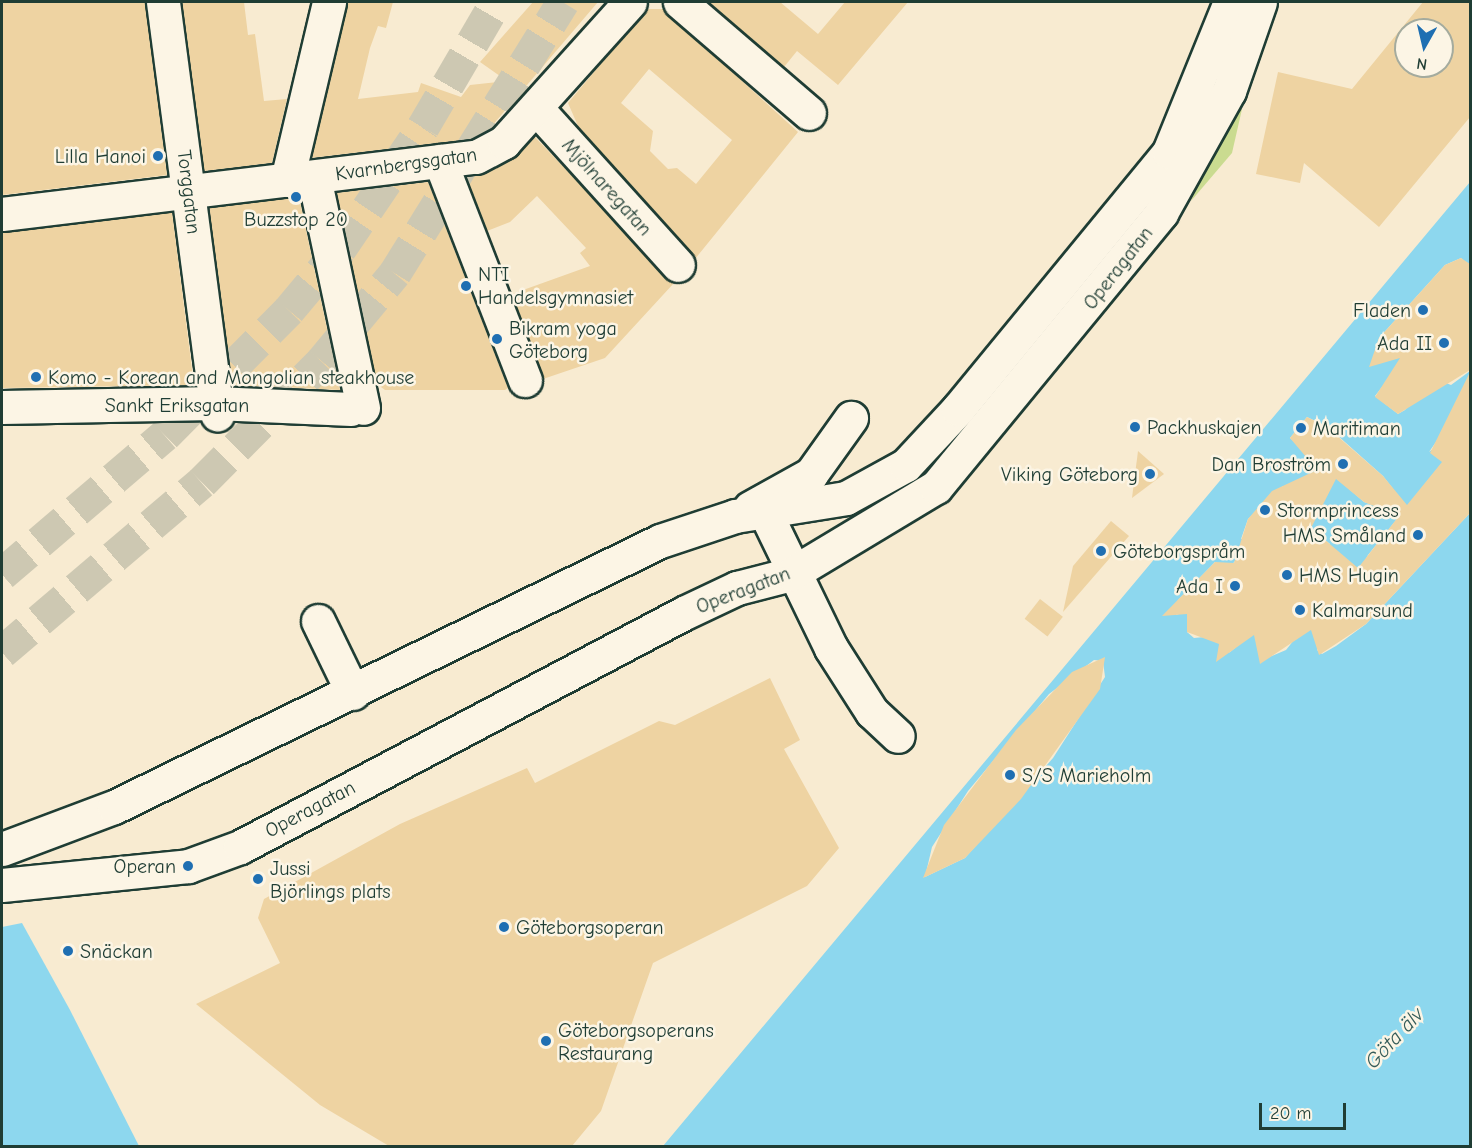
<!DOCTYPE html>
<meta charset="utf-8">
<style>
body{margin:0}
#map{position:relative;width:1472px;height:1148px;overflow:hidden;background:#f8ebd1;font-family:"Comic Neue",sans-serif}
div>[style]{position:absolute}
.green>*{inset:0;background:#cadb90}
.water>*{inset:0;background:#8dd7ee}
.building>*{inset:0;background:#eed3a2;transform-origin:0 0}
.highway-tunnel>*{height:33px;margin-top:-16.5px;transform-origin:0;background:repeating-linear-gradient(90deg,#cdc8b2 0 33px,transparent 0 49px)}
.roads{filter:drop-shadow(2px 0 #1f3d34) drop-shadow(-2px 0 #1f3d34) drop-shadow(0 2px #1f3d34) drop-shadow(0 -2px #1f3d34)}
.minor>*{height:33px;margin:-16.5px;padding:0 16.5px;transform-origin:16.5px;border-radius:16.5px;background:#fcf5e5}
.dots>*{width:16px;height:16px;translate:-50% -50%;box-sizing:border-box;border:3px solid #fcf5e5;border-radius:50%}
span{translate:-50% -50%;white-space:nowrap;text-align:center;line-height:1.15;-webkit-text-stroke:5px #fcf5e5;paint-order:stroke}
.poi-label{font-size:20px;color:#1f3d34}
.right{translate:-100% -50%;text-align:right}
.left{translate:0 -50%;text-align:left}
.street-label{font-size:20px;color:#1f3d34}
.water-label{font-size:21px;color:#355c59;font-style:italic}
.frame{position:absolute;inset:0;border:3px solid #1f3d34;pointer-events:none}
.north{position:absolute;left:1394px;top:18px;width:60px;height:60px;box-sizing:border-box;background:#fcf5e5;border:2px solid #a4ab9e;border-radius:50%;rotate:188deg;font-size:16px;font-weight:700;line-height:24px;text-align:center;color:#1f3d34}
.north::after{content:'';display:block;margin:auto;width:21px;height:27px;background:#1f6fb2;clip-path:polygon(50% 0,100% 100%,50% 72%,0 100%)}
.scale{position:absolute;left:1259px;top:1103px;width:87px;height:27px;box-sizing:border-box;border:3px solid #1f3d34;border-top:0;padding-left:8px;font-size:18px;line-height:21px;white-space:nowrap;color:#1f3d34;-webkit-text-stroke:4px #fcf5e5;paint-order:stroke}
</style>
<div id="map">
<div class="green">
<div style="clip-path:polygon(1232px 108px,1242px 109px,1232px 153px,1191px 201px)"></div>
</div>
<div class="water">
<div style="clip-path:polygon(evenodd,1470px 182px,1470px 267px,1461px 258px,1445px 265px,1379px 338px,1373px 365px,1470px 274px,1375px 396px,1398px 414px,1405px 410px,1470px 333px,1452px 357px,1446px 383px,1451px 385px,1470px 371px,1470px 393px,1429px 452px,1470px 420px,1470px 428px,1368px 555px,1317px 650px,1322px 654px,1336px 646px,1366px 624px,1470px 513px,1470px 1146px,663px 1146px,1470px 182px,1307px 417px,1328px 427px,1383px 476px,1394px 490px,1378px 507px,1364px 502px,1290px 438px,1307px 417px,1470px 182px,1283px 486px,1287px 490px,1250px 536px,1241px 539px,1248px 519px,1283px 486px,1470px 182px,1293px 492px,1321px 508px,1317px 517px,1215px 636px,1194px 638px,1187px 632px,1187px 618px,1293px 492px,1470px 182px,1311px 528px,1330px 544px,1265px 623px,1229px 653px,1311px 528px,1470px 182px,1215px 562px,1223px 565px,1191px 610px,1176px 615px,1178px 600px,1215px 562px,1470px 182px,1337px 586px,1286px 650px,1260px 661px,1337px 586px,1470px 182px,1094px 660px,1103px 661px,1105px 677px,1053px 758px,965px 858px,925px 877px,932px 847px,968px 791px,1049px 694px,1094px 660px)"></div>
<div style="clip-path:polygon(22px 923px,70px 1010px,139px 1146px,2px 1146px,2px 927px)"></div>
</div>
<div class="building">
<div style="clip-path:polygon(2px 2px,145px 2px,167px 175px,2px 195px)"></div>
<div style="clip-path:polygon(182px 2px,244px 2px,248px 35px,255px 34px,264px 101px,287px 99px,272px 163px,204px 171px)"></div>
<div style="clip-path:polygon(347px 2px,393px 2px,386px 28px,378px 26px,370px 48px,358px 99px,418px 92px,421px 83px,461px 97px,470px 85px,507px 81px,480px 62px,533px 2px,598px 2px,491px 127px,470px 139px,311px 158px)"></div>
<div style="clip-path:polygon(708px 2px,780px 2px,818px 34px,845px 2px,908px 2px,838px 85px,797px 51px,784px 67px)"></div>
<div style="clip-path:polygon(evenodd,1423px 2px,1470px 2px,1470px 117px,1379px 227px,1304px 163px,1300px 183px,1256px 174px,1278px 72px,1352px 89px,1423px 2px,1406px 30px,1442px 30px,1442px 66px,1406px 66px,1406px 30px)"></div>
<div style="clip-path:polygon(evenodd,647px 9px,663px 9px,798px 132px,695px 259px,578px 126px,568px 103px,647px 9px,649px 69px,732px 140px,696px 184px,677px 168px,668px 169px,650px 151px,653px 131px,621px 103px,649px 69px)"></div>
<div style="clip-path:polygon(534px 136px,674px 283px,605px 358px,543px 379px,512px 294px,590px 266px,580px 253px,586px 248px,537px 196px,510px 222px,487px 231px,466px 177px,513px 159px)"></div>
<div style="clip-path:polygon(428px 182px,508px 388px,505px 390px,385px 390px,377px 384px,336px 193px)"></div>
<div style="clip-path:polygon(299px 197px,340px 390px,237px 385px,232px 380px,209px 208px)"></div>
<div style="clip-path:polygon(172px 212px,194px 385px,2px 388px,2px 232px)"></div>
<div style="clip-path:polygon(1461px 258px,1470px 264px,1470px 370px,1398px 414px,1375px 397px,1400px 358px,1369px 367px,1379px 338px,1445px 265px)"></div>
<div style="clip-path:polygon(evenodd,1470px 372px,1470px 513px,1366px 624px,1319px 655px,1311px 630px,1260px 664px,1254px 635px,1216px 662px,1219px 644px,1187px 632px,1187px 614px,1162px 616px,1215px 562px,1234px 563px,1248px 519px,1272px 491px,1317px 470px,1290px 438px,1307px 417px,1327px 427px,1383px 476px,1407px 505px,1442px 462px,1430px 453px,1470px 372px,1336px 479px,1364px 502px,1399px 516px,1358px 568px,1311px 528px,1336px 479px)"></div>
<div style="clip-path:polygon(1138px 451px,1164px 474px,1132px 498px)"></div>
<div style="clip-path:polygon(1111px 521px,1129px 536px,1063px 612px,1073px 566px)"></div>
<div style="left:1040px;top:599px;width:29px;height:25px;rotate:38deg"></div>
<div style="clip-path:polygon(1105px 657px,1100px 689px,1021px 799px,965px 858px,923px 878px,944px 825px,1016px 730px,1072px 672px)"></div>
<div style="clip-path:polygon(770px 678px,800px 740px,784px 749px,839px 848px,807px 886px,653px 963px,601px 1111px,572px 1146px,389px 1146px,320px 1105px,196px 1004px,280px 963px,258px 918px,264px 899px,400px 824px,527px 768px,535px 783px,659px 721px,675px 725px)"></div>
</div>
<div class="highway-tunnel">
<div style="left:2px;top:574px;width:214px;rotate:-40.5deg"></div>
<div style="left:165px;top:435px;width:176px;rotate:-45.2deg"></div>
<div style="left:289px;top:310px;width:80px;rotate:-50.1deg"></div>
<div style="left:340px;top:249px;width:148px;rotate:-55.8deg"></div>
<div style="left:423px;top:127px;width:145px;rotate:-59.7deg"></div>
<div style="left:2px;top:652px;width:262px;rotate:-40.4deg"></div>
<div style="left:202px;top:482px;width:170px;rotate:-45.2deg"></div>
<div style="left:322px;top:361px;width:114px;rotate:-50.3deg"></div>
<div style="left:395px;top:273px;width:319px;rotate:-58.2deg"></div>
</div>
<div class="roads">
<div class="minor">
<div style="left:163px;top:2px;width:416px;rotate:82.5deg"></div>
<div style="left:680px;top:2px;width:170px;rotate:40.7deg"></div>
<div style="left:537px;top:109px;width:210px;rotate:47.9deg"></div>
<div style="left:440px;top:161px;width:235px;rotate:68.8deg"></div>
<div style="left:314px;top:177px;width:236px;rotate:78deg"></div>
<div style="left:287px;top:180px;width:183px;rotate:-76.7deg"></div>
<div style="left:2px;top:214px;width:477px;rotate:-6.9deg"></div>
<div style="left:476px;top:157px;width:32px;rotate:-28deg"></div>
<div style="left:504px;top:142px;width:188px;rotate:-48deg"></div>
<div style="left:2px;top:407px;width:213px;rotate:-1.1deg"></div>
<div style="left:215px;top:403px;width:136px;rotate:2.5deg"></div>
<div style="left:750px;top:508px;width:70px;rotate:-29.1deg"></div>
<div style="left:811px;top:474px;width:69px;rotate:-54.5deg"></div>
<div style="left:765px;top:512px;width:151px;rotate:64.1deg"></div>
<div style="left:831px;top:648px;width:76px;rotate:57.4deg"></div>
<div style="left:872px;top:712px;width:35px;rotate:43deg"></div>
<div style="left:318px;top:621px;width:80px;rotate:64.1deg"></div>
<div style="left:2px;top:849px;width:120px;rotate:-20.6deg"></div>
<div style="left:114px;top:807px;width:607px;rotate:-25.97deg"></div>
<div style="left:660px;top:541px;width:79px;rotate:-18.4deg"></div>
<div style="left:735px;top:516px;width:112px;rotate:-9.2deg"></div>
<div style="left:846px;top:498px;width:68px;rotate:-28.8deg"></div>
<div style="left:906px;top:465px;width:76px;rotate:-47.1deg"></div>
<div style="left:958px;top:409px;width:333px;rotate:-50.6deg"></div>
<div style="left:1169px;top:152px;width:162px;rotate:-67.9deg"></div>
<div style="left:2px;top:885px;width:187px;rotate:-5.8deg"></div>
<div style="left:188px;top:866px;width:55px;rotate:-20.1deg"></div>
<div style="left:240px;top:847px;width:502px;rotate:-27.79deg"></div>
<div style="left:684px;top:613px;width:59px;rotate:-25.3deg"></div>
<div style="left:737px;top:588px;width:56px;rotate:-14.5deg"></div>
<div style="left:791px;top:574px;width:169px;rotate:-31deg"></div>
<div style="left:936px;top:487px;width:355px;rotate:-50.6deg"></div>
<div style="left:1161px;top:213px;width:140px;rotate:-60.9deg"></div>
<div style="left:1229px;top:91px;width:94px;rotate:-70.8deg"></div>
</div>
</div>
<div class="dots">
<div style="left:158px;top:156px;background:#1f6fb2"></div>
<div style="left:296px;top:197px;background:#1f6fb2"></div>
<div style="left:466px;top:286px;background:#1f6fb2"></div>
<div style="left:1423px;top:310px;background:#1f6fb2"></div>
<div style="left:497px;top:339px;background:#1f6fb2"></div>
<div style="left:1444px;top:343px;background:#1f6fb2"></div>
<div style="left:36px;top:377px;background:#1f6fb2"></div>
<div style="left:1135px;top:427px;background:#1f6fb2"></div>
<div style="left:1301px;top:428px;background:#1f6fb2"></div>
<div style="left:1343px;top:464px;background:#1f6fb2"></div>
<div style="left:1150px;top:474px;background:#1f6fb2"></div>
<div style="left:1265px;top:510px;background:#1f6fb2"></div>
<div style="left:1418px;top:535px;background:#1f6fb2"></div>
<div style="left:1101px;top:551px;background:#1f6fb2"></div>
<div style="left:1287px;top:575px;background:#1f6fb2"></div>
<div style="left:1235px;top:586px;background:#1f6fb2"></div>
<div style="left:1300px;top:610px;background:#1f6fb2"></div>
<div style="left:1010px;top:775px;background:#1f6fb2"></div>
<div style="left:188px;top:866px;background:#1f6fb2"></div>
<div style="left:258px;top:879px;background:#1f6fb2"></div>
<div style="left:504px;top:927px;background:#1f6fb2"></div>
<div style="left:68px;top:951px;background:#1f6fb2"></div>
<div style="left:546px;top:1041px;background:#1f6fb2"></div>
</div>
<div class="poi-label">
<span class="right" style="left:146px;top:156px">Lilla Hanoi</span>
<span style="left:296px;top:219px">Buzzstop 20</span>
<span class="left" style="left:478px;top:286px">NTI<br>Handelsgymnasiet</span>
<span class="right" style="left:1411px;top:310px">Fladen</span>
<span class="left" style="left:509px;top:340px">Bikram yoga<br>Göteborg</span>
<span class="right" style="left:1432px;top:343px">Ada II</span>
<span class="left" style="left:48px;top:377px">Komo - Korean and Mongolian steakhouse</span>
<span class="left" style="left:1147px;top:427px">Packhuskajen</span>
<span class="left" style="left:1313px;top:428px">Maritiman</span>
<span class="right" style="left:1331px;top:464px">Dan Broström</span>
<span class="right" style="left:1138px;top:474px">Viking Göteborg</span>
<span class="left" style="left:1277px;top:510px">Stormprincess</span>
<span class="right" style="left:1406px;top:535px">HMS Småland</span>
<span class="left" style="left:1113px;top:551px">Göteborgspråm</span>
<span class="left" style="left:1299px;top:575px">HMS Hugin</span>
<span class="right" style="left:1223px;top:586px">Ada I</span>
<span class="left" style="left:1312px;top:610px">Kalmarsund</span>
<span class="left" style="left:1022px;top:775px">S/S Marieholm</span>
<span class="right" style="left:176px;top:866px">Operan</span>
<span class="left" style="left:270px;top:880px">Jussi<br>Björlings plats</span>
<span class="left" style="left:516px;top:927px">Göteborgsoperan</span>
<span class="left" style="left:80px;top:951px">Snäckan</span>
<span class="left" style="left:558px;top:1042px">Göteborgsoperans<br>Restaurang</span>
</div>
<div class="street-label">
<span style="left:406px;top:164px;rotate:-8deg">Kvarnbergsgatan</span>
<span style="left:607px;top:187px;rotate:48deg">Mjölnaregatan</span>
<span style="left:189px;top:192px;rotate:83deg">Torggatan</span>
<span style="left:1118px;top:268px;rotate:-52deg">Operagatan</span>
<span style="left:177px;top:405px">Sankt Eriksgatan</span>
<span style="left:743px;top:590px;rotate:-21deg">Operagatan</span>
<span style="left:310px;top:809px;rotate:-28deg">Operagatan</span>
</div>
<div class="water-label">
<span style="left:1394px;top:1038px;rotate:-47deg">Göta älv</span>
</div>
<div class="frame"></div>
<div class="north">N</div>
<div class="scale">20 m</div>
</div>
